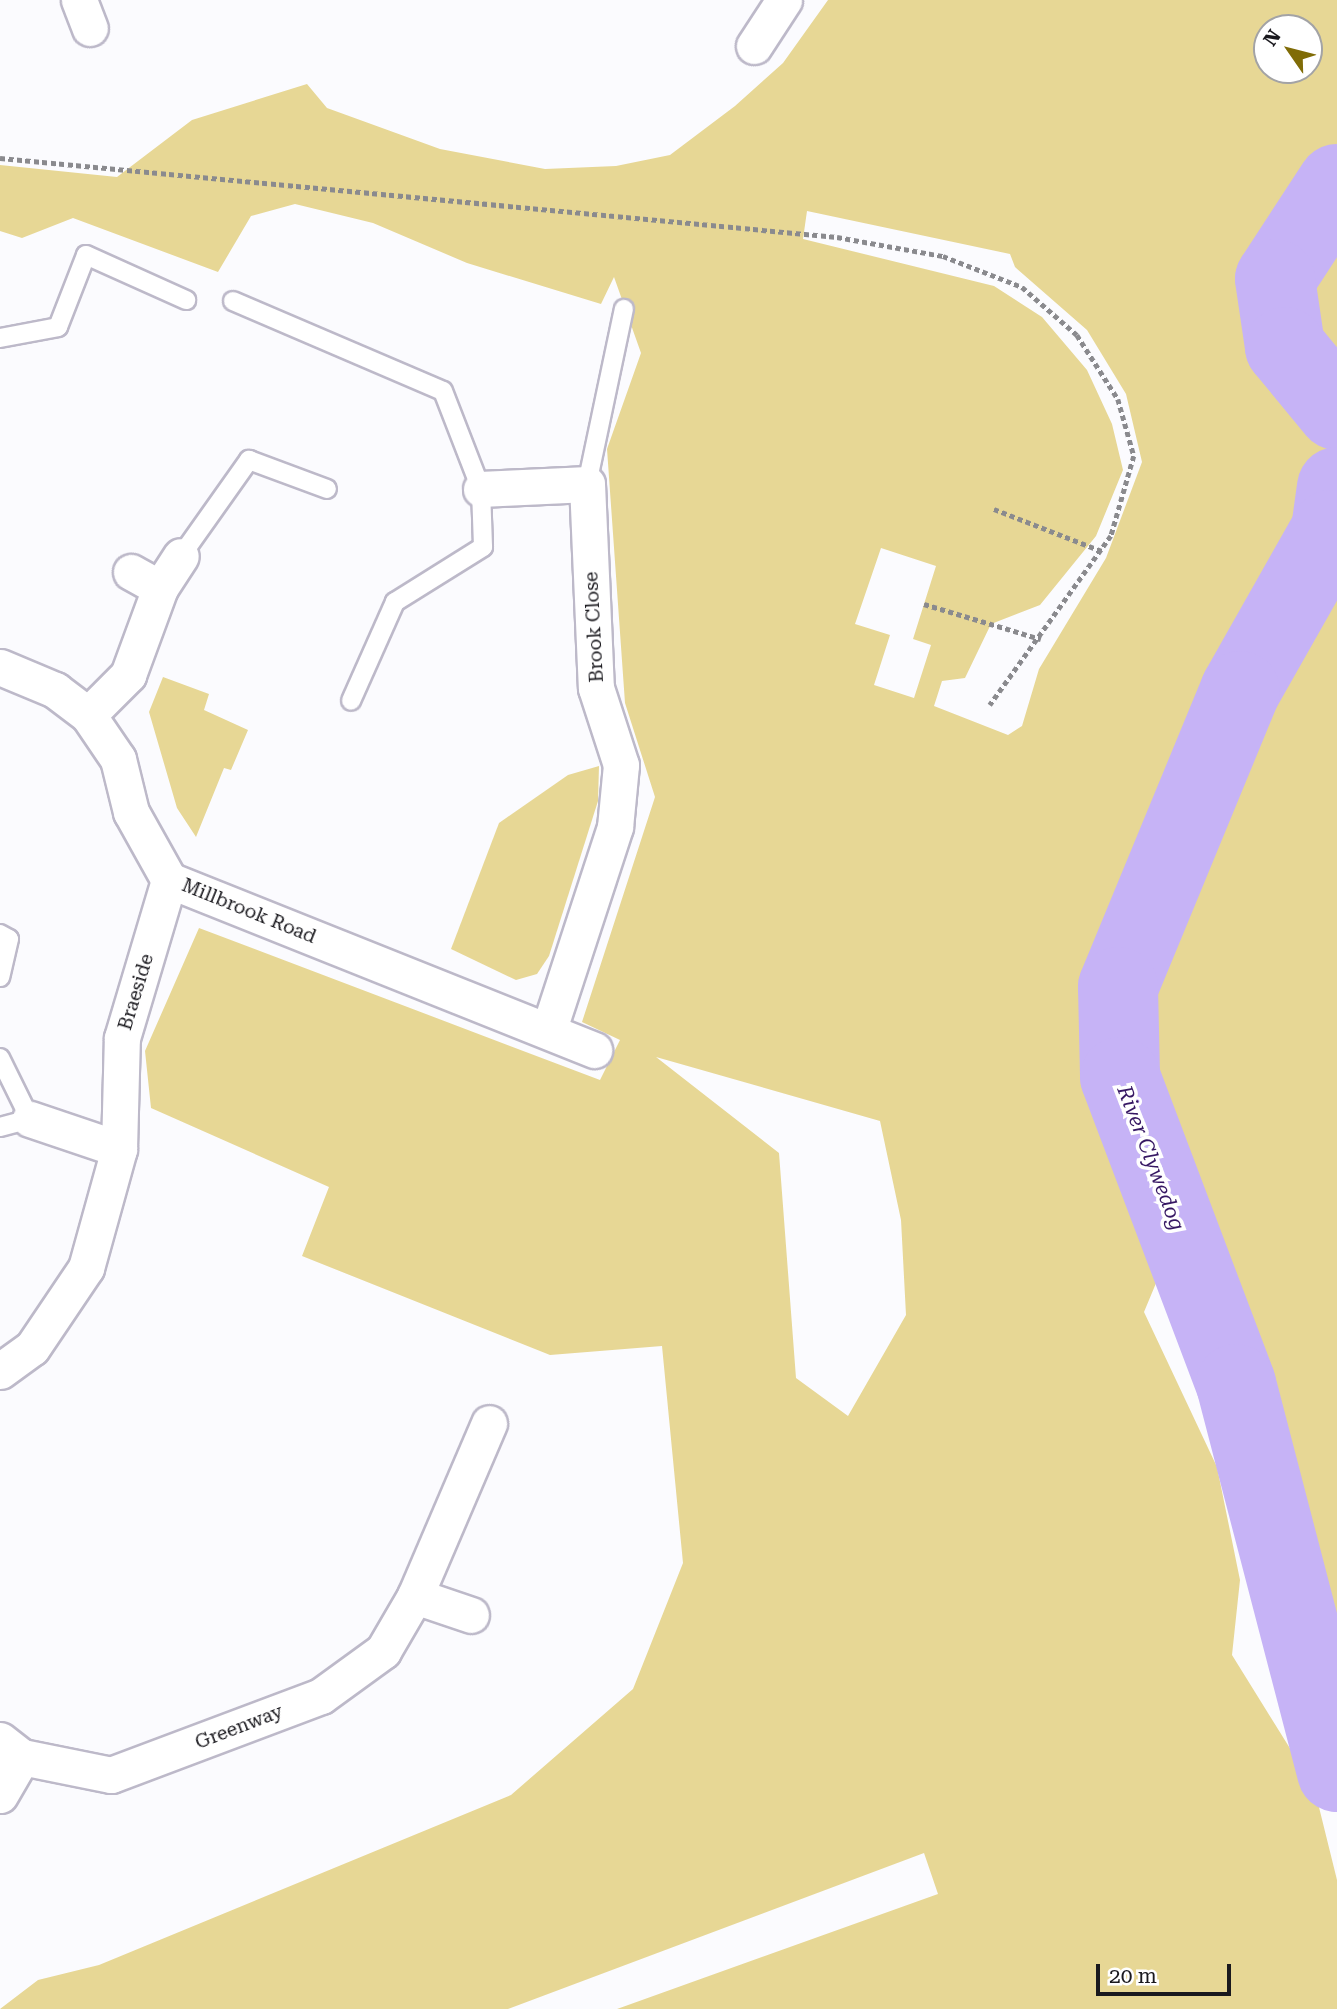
<!DOCTYPE html>
<style>
body{margin:0}
#map{position:relative;width:1337px;height:2009px;overflow:hidden;background:#fbfbfe;font-family:"Roboto Serif",serif}
div>[style]{position:absolute}
.green>*{inset:0;background:#e7d795}
.river>*{height:80px;margin:-40px;padding:0 40px;transform-origin:40px;border-radius:40px;background:#c6b3f6}
.path>*{height:4.5px;margin-top:-2.25px;transform-origin:0;background:repeating-linear-gradient(90deg,#8a8a8e 0 5px,transparent 0 8.5px)}
.roads{filter:drop-shadow(2px 0 #bdb9c9) drop-shadow(-2px 0 #bdb9c9) drop-shadow(0 2px #bdb9c9) drop-shadow(0 -2px #bdb9c9)}
.lane>*{height:18px;margin:-9px;padding:0 9px;transform-origin:9px;border-radius:9px;background:#fff}
.street>*{height:35px;margin:-17.5px;padding:0 17.5px;transform-origin:17.5px;border-radius:17.5px;background:#fff}
span{translate:-50% -50%;white-space:nowrap;text-align:center;line-height:1.15;-webkit-text-stroke:7px #fff;paint-order:stroke}
.street-label{font-size:19px;color:#1a191e}
.water-label{font-size:21px;color:#361763;font-style:italic}
.north{position:absolute;left:1253px;top:14px;width:70px;height:70px;box-sizing:border-box;background:#fff;border:2px solid #a3a3a5;border-radius:50%;rotate:305deg;font-size:19px;font-weight:700;line-height:28px;text-align:center;color:#1a191e}
.north::after{content:'';display:block;margin:auto;width:24px;height:32px;background:#806c07;clip-path:polygon(50% 0,100% 100%,50% 72%,0 100%)}
.scale{position:absolute;left:1096px;top:1964px;width:135px;height:32px;box-sizing:border-box;border:4px solid #1a191e;border-top:0;padding-left:9px;font-size:21px;line-height:24px;white-space:nowrap;color:#1a191e;-webkit-text-stroke:5px #fff;paint-order:stroke}
</style>
<div id="map">
<div class="green">
<div style="clip-path:polygon(evenodd,828px 0,1337px 0,1337px 1624px,1319px 1549px,1206px 1259px,1177px 1203px,1147px 1218px,1159px 1276px,1144px 1312px,1217px 1467px,1240px 1580px,1232px 1655px,1314px 1787px,1337px 1880px,1337px 2009px,617px 2009px,938px 1894px,924px 1853px,508px 2009px,0 2009px,38px 1980px,99px 1965px,511px 1795px,633px 1689px,683px 1563px,662px 1346px,550px 1355px,302px 1256px,329px 1187px,151px 1108px,145px 1051px,199px 928px,600px 1080px,620px 1040px,582px 1022px,655px 797px,625px 703px,607px 449px,641px 353px,614px 277px,601px 304px,467px 263px,373px 223px,295px 204px,251px 216px,218px 272px,73px 218px,22px 238px,0 231px,0 165px,117px 177px,192px 120px,307px 84px,327px 108px,440px 149px,545px 169px,616px 166px,670px 155px,735px 106px,783px 63px,828px 0,1267px 28px,1309px 28px,1309px 70px,1267px 70px,1267px 28px,828px 0,807px 211px,1010px 254px,1015px 267px,1087px 330px,1126px 394px,1142px 462px,1106px 558px,1039px 669px,1022px 726px,1008px 735px,934px 706px,942px 681px,965px 678px,991px 624px,1040px 605px,1096px 536px,1123px 470px,1112px 424px,1087px 370px,1042px 317px,994px 286px,803px 239px,807px 211px,828px 0,881px 548px,936px 566px,913px 639px,931px 645px,914px 698px,874px 685px,890px 635px,855px 624px,881px 548px,828px 0,656px 1057px,880px 1121px,901px 1220px,906px 1315px,848px 1416px,796px 1378px,779px 1153px,656px 1057px)"></div>
<div style="clip-path:polygon(163px 677px,209px 694px,204px 710px,248px 730px,231px 770px,224px 768px,196px 837px,177px 808px,149px 712px)"></div>
<div style="clip-path:polygon(599px 766px,598px 801px,549px 956px,537px 974px,516px 980px,451px 949px,499px 823px,568px 775px)"></div>
</div>
<div class="river">
<div style="left:1337px;top:184px;width:113px;rotate:123.1deg"></div>
<div style="left:1275px;top:279px;width:69px;rotate:81.6deg"></div>
<div style="left:1285px;top:347px;width:82px;rotate:50.5deg"></div>
<div style="left:1337px;top:487px;width:43px;rotate:97.9deg"></div>
<div style="left:1331px;top:530px;width:185px;rotate:119.5deg"></div>
<div style="left:1240px;top:691px;width:320px;rotate:112.4deg"></div>
<div style="left:1118px;top:987px;width:90px;rotate:88.7deg"></div>
<div style="left:1120px;top:1077px;width:328px;rotate:69.3deg"></div>
<div style="left:1236px;top:1384px;width:401px;rotate:75.4deg"></div>
</div>
<div class="path">
<div style="left:0;top:158px;width:841px;rotate:5.39deg"></div>
<div style="left:837px;top:237px;width:108px;rotate:10.2deg"></div>
<div style="left:943px;top:256px;width:85px;rotate:21.4deg"></div>
<div style="left:1022px;top:287px;width:73px;rotate:41.1deg"></div>
<div style="left:1077px;top:335px;width:76px;rotate:57.4deg"></div>
<div style="left:1118px;top:399px;width:59px;rotate:74.3deg"></div>
<div style="left:1134px;top:456px;width:83px;rotate:106deg"></div>
<div style="left:1111px;top:536px;width:208px;rotate:125.6deg"></div>
<div style="left:994px;top:509px;width:116px;rotate:21.3deg"></div>
<div style="left:924px;top:604px;width:122px;rotate:16.7deg"></div>
</div>
<div class="roads">
<div class="lane">
<div style="left:233px;top:301px;width:228px;rotate:23.2deg"></div>
<div style="left:443px;top:391px;width:105px;rotate:68.8deg"></div>
<div style="left:481px;top:489px;width:58px;rotate:88deg"></div>
<div style="left:483px;top:547px;width:104px;rotate:148deg"></div>
<div style="left:395px;top:602px;width:108px;rotate:114deg"></div>
<div style="left:0;top:338px;width:59px;rotate:-10.7deg"></div>
<div style="left:58px;top:327px;width:77px;rotate:-68.7deg"></div>
<div style="left:86px;top:255px;width:110px;rotate:24.2deg"></div>
<div style="left:587px;top:484px;width:179px;rotate:-78.1deg"></div>
<div style="left:181px;top:556px;width:118px;rotate:-54.7deg"></div>
<div style="left:249px;top:460px;width:83px;rotate:20.4deg"></div>
<div style="left:0;top:934px;width:10px;rotate:29deg"></div>
<div style="left:9px;top:939px;width:39px;rotate:103deg"></div>
<div style="left:0;top:1058px;width:68px;rotate:63.8deg"></div>
<div style="left:30px;top:1119px;width:31px;rotate:165deg"></div>
</div>
<div class="street">
<div style="left:79px;top:0;width:30px;rotate:69deg"></div>
<div style="left:754px;top:46px;width:55px;rotate:-56.9deg"></div>
<div style="left:481px;top:489px;width:106px;rotate:-2.7deg"></div>
<div style="left:587px;top:484px;width:204px;rotate:87.5deg"></div>
<div style="left:596px;top:688px;width:81px;rotate:72deg"></div>
<div style="left:621px;top:765px;width:62px;rotate:95.5deg"></div>
<div style="left:615px;top:827px;width:213px;rotate:108.1deg"></div>
<div style="left:131px;top:572px;width:33px;rotate:29deg"></div>
<div style="left:0;top:667px;width:60px;rotate:22.7deg"></div>
<div style="left:55px;top:690px;width:41px;rotate:37.1deg"></div>
<div style="left:88px;top:715px;width:53px;rotate:55.7deg"></div>
<div style="left:118px;top:759px;width:55px;rotate:76.2deg"></div>
<div style="left:131px;top:812px;width:78px;rotate:60.8deg"></div>
<div style="left:169px;top:880px;width:458px;rotate:21.8deg"></div>
<div style="left:88px;top:715px;width:57px;rotate:-45deg"></div>
<div style="left:128px;top:675px;width:93px;rotate:-69.8deg"></div>
<div style="left:160px;top:588px;width:38px;rotate:-57deg"></div>
<div style="left:30px;top:1119px;width:94px;rotate:18.6deg"></div>
<div style="left:0;top:1371px;width:39px;rotate:-36deg"></div>
<div style="left:32px;top:1348px;width:97px;rotate:-56deg"></div>
<div style="left:86px;top:1268px;width:123px;rotate:-74.5deg"></div>
<div style="left:119px;top:1149px;width:111px;rotate:-88.5deg"></div>
<div style="left:122px;top:1038px;width:165px;rotate:-73.4deg"></div>
<div style="left:415px;top:1596px;width:59px;rotate:18.7deg"></div>
<div style="left:0;top:1740px;width:28px;rotate:38deg"></div>
<div style="left:22px;top:1757px;width:91px;rotate:11.4deg"></div>
<div style="left:111px;top:1775px;width:224px;rotate:-20.6deg"></div>
<div style="left:321px;top:1696px;width:77px;rotate:-36deg"></div>
<div style="left:383px;top:1651px;width:64px;rotate:-59.8deg"></div>
<div style="left:415px;top:1596px;width:188px;rotate:-66.8deg"></div>
<div style="left:0;top:1795px;width:44px;rotate:-59.9deg"></div>
</div>
</div>
<div class="street-label">
<span style="left:594px;top:627px;rotate:-93deg">Brook Close</span>
<span style="left:249px;top:911px;rotate:22deg">Millbrook Road</span>
<span style="left:136px;top:992px;rotate:-73deg">Braeside</span>
<span style="left:239px;top:1727px;rotate:-21deg">Greenway</span>
</div>
<div class="water-label">
<span style="left:1151px;top:1158px;rotate:69deg">River Clywedog</span>
</div>
<div class="north">N</div>
<div class="scale">20 m</div>
</div>
